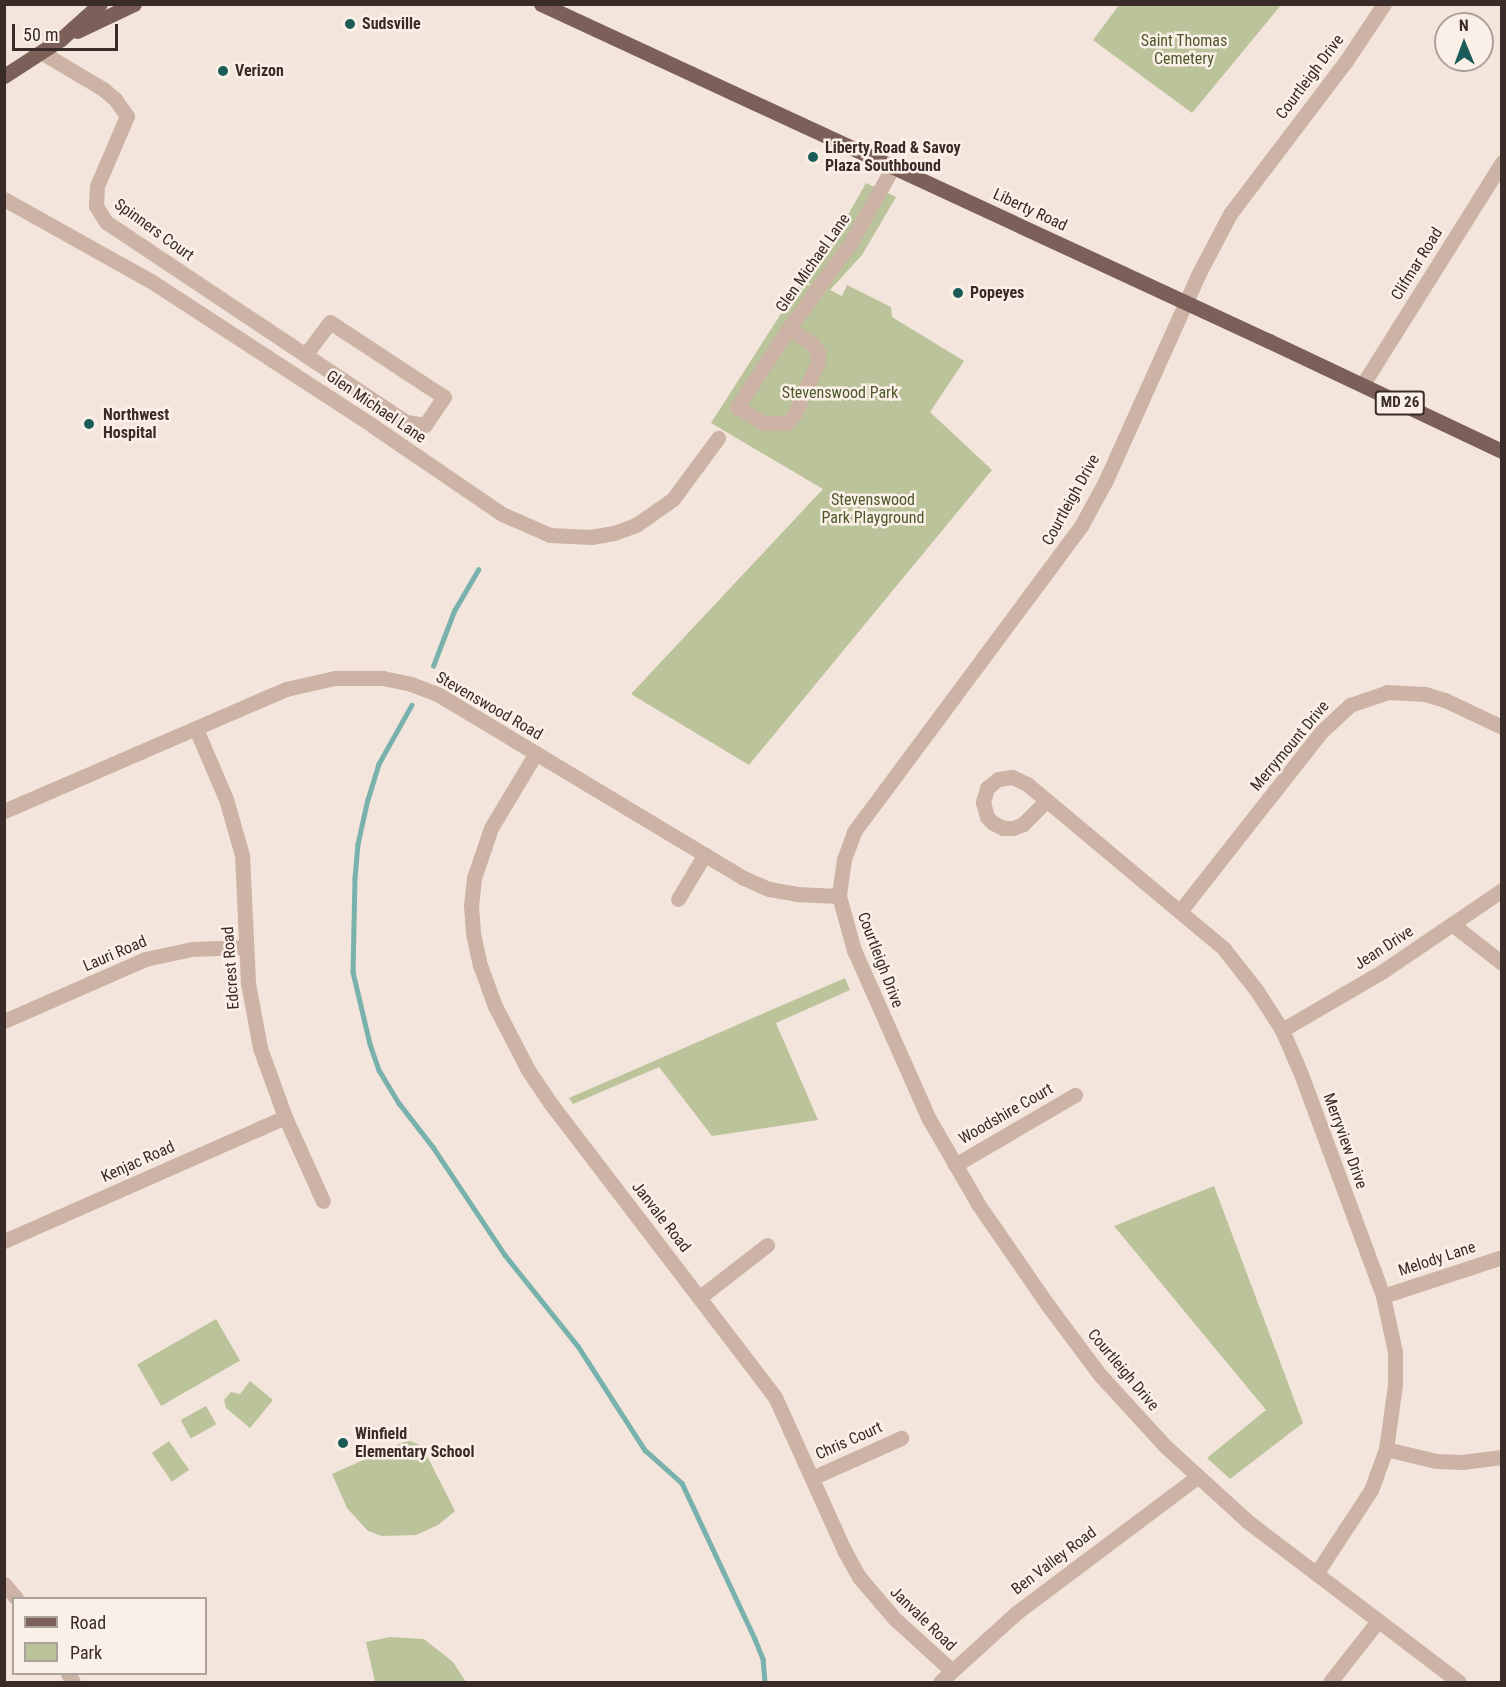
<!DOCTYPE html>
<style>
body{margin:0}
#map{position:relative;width:1506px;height:1687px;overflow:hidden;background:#f3e5db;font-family:"Roboto Condensed",sans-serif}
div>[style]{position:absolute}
.green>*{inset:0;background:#bbc39a;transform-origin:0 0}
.stream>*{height:4.5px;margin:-2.25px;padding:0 2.25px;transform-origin:2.25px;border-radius:2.25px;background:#79b2ad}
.minor>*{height:15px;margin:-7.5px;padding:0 7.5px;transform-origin:7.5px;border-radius:7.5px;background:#ccb3a6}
.major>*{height:15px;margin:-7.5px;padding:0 7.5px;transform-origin:7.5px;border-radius:7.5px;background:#7b5f58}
.dots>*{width:16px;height:16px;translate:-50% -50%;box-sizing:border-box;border:3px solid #fbf0e8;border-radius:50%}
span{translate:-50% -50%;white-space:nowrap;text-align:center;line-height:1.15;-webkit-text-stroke:5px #fbf0e8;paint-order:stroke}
.shield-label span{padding:2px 4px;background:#fbf0e8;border:2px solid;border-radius:4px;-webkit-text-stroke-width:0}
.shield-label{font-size:15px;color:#382b28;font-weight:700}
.poi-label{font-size:16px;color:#382b28;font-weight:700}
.left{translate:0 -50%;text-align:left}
.park-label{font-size:16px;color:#4d582a}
.street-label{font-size:16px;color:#382b28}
.frame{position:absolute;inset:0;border:6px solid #382b28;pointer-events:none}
.legend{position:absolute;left:12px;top:1597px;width:195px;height:78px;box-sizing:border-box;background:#fbf0e8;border:2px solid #ada19b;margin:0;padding:8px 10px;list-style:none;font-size:18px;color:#382b28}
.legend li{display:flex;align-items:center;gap:12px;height:30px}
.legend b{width:30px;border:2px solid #ada19b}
.north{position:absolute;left:1434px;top:12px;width:60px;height:60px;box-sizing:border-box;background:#fbf0e8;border:2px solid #ada19b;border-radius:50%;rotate:359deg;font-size:16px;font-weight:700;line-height:24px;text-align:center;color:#382b28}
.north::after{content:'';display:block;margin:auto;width:21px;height:27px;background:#1b5c58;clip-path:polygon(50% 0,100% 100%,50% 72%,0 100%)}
.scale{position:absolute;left:12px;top:24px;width:106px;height:27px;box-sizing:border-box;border:3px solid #382b28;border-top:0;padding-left:8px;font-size:18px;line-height:21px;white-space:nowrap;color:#382b28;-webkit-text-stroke:4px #fbf0e8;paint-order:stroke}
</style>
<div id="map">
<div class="green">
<div style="clip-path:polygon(1119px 5px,1120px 4px,1281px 5px,1192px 113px,1093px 40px)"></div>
<div style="clip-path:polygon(866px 183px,896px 197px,862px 255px,830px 290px,842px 296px,847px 285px,891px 307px,892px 317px,964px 361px,930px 412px,992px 470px,749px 765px,631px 694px,823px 489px,711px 423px,807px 273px,835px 238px)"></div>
<div style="clip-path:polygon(845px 978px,850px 990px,776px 1023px,818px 1120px,712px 1136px,659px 1067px,573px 1104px,569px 1098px)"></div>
<div style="clip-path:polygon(1214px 1186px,1303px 1423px,1230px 1479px,1207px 1458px,1266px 1410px,1114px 1226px)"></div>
<div style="left:216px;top:1319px;width:48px;height:91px;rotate:60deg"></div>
<div style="clip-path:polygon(250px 1381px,273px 1400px,250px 1428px,226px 1408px,224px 1400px,231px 1392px,240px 1394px)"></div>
<div style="left:206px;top:1406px;width:21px;height:29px;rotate:61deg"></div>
<div style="clip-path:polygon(408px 1440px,422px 1446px,455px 1511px,438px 1525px,416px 1535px,382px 1536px,368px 1531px,347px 1508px,332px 1474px)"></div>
<div style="left:169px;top:1441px;width:35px;height:21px;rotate:55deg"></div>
<div style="clip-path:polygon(390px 1637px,424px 1639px,453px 1662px,466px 1682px,375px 1682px,366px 1642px)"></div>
</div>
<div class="stream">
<div style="left:433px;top:666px;width:59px;rotate:-69.1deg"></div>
<div style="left:454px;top:611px;width:48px;rotate:-59.7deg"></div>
<div style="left:412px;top:705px;width:68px;rotate:119.2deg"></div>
<div style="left:379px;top:764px;width:37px;rotate:107deg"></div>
<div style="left:368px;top:799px;width:46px;rotate:102.5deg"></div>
<div style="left:358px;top:844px;width:34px;rotate:95deg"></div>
<div style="left:355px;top:878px;width:94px;rotate:91.2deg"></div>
<div style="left:353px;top:972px;width:74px;rotate:76.7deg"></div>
<div style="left:370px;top:1044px;width:28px;rotate:71deg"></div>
<div style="left:379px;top:1070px;width:39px;rotate:59deg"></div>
<div style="left:399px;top:1103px;width:56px;rotate:52.3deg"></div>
<div style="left:433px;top:1147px;width:130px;rotate:56.3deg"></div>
<div style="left:505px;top:1255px;width:117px;rotate:51.3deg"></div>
<div style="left:578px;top:1346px;width:124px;rotate:57.2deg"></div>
<div style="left:645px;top:1450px;width:50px;rotate:41.7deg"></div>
<div style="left:682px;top:1483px;width:172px;rotate:64.9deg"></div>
<div style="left:755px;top:1639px;width:22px;rotate:68deg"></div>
<div style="left:763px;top:1659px;width:23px;rotate:85deg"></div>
</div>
<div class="minor">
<div style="left:1384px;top:4px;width:69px;rotate:123.7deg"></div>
<div style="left:1346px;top:61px;width:192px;rotate:127.2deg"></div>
<div style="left:1230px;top:214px;width:67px;rotate:117.7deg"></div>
<div style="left:1199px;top:273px;width:229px;rotate:114.2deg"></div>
<div style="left:1105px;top:482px;width:50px;rotate:118.6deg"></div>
<div style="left:1081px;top:526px;width:381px;rotate:126.6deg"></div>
<div style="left:854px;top:832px;width:29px;rotate:110deg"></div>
<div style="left:844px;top:859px;width:37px;rotate:98deg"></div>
<div style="left:839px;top:896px;width:56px;rotate:74.5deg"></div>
<div style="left:854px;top:950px;width:185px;rotate:66.1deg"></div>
<div style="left:929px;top:1119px;width:98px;rotate:60deg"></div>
<div style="left:978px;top:1204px;width:121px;rotate:55.4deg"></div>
<div style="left:1047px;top:1304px;width:89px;rotate:53.3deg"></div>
<div style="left:1100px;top:1375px;width:96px;rotate:47.5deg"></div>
<div style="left:1165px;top:1446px;width:111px;rotate:42.4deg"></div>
<div style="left:1247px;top:1521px;width:266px;rotate:37.2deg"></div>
<div style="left:41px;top:52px;width:72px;rotate:30.8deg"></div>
<div style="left:103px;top:89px;width:16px;rotate:40deg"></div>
<div style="left:115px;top:99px;width:21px;rotate:55deg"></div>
<div style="left:127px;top:116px;width:76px;rotate:113.2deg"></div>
<div style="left:97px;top:186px;width:20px;rotate:93deg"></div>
<div style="left:96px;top:206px;width:19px;rotate:58deg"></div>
<div style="left:106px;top:222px;width:361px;rotate:33.7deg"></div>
<div style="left:406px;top:422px;width:19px;rotate:9deg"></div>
<div style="left:425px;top:425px;width:34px;rotate:-56deg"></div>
<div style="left:444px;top:397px;width:136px;rotate:-146.7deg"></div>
<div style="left:330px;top:322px;width:41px;rotate:127.1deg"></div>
<div style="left:4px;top:199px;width:172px;rotate:29.2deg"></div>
<div style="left:154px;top:283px;width:262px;rotate:33.1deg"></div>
<div style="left:373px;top:426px;width:156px;rotate:34.3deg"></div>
<div style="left:502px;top:514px;width:52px;rotate:23.6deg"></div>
<div style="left:550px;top:535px;width:41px;rotate:2.8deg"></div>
<div style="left:591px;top:537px;width:23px;rotate:-10deg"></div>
<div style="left:614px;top:533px;width:23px;rotate:-20deg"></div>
<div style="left:636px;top:525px;width:45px;rotate:-35.1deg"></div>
<div style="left:673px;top:499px;width:76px;rotate:-53.6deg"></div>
<div style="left:789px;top:328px;width:29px;rotate:35deg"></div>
<div style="left:813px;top:345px;width:9px;rotate:54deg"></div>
<div style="left:818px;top:352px;width:10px;rotate:90deg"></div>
<div style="left:818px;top:362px;width:58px;rotate:114.4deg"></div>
<div style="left:794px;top:415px;width:11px;rotate:131deg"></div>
<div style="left:787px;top:423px;width:24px;rotate:180deg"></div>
<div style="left:763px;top:423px;width:31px;rotate:-148deg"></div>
<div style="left:737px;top:407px;width:95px;rotate:-56.6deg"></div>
<div style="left:789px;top:328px;width:106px;rotate:-54.2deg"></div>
<div style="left:851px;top:242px;width:86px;rotate:-60.8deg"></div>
<div style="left:1363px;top:384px;width:262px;rotate:-57.9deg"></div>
<div style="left:196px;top:729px;width:76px;rotate:66.8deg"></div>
<div style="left:226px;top:799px;width:58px;rotate:74.1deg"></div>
<div style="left:242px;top:855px;width:128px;rotate:87.3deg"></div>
<div style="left:248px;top:983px;width:66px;rotate:79.5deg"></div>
<div style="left:260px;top:1048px;width:73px;rotate:70.1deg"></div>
<div style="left:285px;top:1117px;width:92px;rotate:65.7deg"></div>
<div style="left:536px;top:753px;width:87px;rotate:121deg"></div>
<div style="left:491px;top:828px;width:53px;rotate:108.8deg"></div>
<div style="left:474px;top:878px;width:27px;rotate:96deg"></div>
<div style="left:471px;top:905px;width:28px;rotate:86deg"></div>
<div style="left:473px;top:933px;width:33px;rotate:78deg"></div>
<div style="left:480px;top:965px;width:44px;rotate:69.9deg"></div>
<div style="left:495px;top:1006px;width:72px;rotate:62.7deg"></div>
<div style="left:528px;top:1070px;width:41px;rotate:55.9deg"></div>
<div style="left:551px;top:1104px;width:369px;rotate:52.6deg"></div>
<div style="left:775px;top:1397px;width:168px;rotate:65.7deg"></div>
<div style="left:844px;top:1550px;width:31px;rotate:61deg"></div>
<div style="left:859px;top:1577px;width:55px;rotate:49.4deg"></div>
<div style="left:895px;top:1619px;width:76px;rotate:42.3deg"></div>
<div style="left:1046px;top:801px;width:33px;rotate:135deg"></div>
<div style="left:1023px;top:824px;width:11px;rotate:158deg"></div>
<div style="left:1013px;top:828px;width:10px;rotate:180deg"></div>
<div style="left:1003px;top:828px;width:11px;rotate:-153deg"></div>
<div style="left:993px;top:823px;width:8px;rotate:-135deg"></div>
<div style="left:987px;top:817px;width:16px;rotate:-105deg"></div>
<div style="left:983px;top:802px;width:15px;rotate:-74deg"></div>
<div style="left:987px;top:788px;width:14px;rotate:-39deg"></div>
<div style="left:998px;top:779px;width:14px;rotate:-8deg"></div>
<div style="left:1012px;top:777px;width:17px;rotate:25deg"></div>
<div style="left:1027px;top:784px;width:257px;rotate:39.9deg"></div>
<div style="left:1224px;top:949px;width:53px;rotate:51.8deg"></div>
<div style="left:1257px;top:991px;width:46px;rotate:57.3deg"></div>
<div style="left:1282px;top:1030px;width:48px;rotate:66.6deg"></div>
<div style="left:1301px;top:1074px;width:237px;rotate:69.7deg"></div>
<div style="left:1383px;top:1296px;width:57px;rotate:77.9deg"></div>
<div style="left:1395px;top:1352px;width:33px;rotate:90deg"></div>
<div style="left:1395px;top:1385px;width:65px;rotate:98deg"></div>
<div style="left:1386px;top:1449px;width:44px;rotate:110.1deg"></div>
<div style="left:1371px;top:1490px;width:100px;rotate:123.2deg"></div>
<div style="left:4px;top:811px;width:307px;rotate:-23.4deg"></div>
<div style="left:286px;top:689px;width:50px;rotate:-12.7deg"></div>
<div style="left:335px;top:678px;width:48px"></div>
<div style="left:383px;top:678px;width:29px;rotate:12deg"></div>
<div style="left:411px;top:684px;width:30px;rotate:21deg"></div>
<div style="left:439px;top:695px;width:356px;rotate:31deg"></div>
<div style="left:744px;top:878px;width:27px;rotate:24deg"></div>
<div style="left:769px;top:889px;width:27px;rotate:10deg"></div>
<div style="left:796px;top:894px;width:43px;rotate:2.7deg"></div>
<div style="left:678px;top:899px;width:52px;rotate:-59deg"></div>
<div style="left:1181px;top:910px;width:226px;rotate:-51.8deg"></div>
<div style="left:1321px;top:732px;width:40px;rotate:-43deg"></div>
<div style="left:1350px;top:705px;width:39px;rotate:-19deg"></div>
<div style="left:1387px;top:692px;width:38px;rotate:3deg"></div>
<div style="left:1425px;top:694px;width:21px;rotate:17deg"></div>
<div style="left:1445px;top:700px;width:63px;rotate:25.3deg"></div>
<div style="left:1452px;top:924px;width:63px;rotate:38deg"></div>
<div style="left:4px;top:1021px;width:154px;rotate:-23.7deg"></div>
<div style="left:145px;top:959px;width:48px;rotate:-12deg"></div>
<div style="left:192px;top:949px;width:54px;rotate:-2.1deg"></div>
<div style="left:1282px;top:1030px;width:117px;rotate:-30.3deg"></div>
<div style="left:1383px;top:971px;width:144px;rotate:-34.2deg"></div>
<div style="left:955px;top:1165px;width:139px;rotate:-30.3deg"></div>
<div style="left:4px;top:1241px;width:307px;rotate:-23.8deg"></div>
<div style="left:1383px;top:1296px;width:125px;rotate:-18.1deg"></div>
<div style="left:700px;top:1297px;width:85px;rotate:-37.8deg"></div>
<div style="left:1386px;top:1449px;width:51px;rotate:13.5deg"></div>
<div style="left:1436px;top:1461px;width:26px;rotate:2deg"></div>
<div style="left:1462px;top:1462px;width:40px;rotate:-7.1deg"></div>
<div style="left:812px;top:1478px;width:98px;rotate:-24.2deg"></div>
<div style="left:4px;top:1584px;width:18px;rotate:49deg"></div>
<div style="left:68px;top:1674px;width:9px;rotate:58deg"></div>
<div style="left:940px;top:1682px;width:103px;rotate:-42.2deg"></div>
<div style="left:1016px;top:1613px;width:226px;rotate:-36.9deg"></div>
<div style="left:1330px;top:1682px;width:78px;rotate:-51.8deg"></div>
</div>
<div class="major">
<div style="left:541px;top:4px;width:802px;rotate:24.84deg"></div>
<div style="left:1269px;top:341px;width:258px;rotate:25.3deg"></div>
<div style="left:77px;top:31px;width:63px;rotate:-25.3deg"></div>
<div style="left:4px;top:76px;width:68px;rotate:-33deg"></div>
<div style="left:61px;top:39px;width:52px;rotate:-41.9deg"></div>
</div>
<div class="dots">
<div style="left:350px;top:24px;background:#1b5c58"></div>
<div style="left:223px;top:71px;background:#1b5c58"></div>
<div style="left:813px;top:157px;background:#1b5c58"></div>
<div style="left:958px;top:293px;background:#1b5c58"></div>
<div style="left:89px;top:424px;background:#1b5c58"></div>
<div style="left:343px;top:1443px;background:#1b5c58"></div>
</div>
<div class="shield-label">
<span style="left:1400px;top:403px">MD 26</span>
</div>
<div class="poi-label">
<span class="left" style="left:362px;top:24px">Sudsville</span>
<span class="left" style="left:235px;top:71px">Verizon</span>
<span class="left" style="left:825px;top:157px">Liberty Road &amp; Savoy<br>Plaza Southbound</span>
<span class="left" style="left:970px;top:293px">Popeyes</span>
<span class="left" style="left:103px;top:424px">Northwest<br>Hospital</span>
<span class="left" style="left:355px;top:1443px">Winfield<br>Elementary School</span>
</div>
<div class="park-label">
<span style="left:1184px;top:50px">Saint Thomas<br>Cemetery</span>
<span style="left:840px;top:393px">Stevenswood Park</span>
<span style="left:873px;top:509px">Stevenswood<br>Park Playground</span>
</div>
<div class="street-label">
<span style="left:1310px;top:77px;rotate:-53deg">Courtleigh Drive</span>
<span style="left:1030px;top:210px;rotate:25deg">Liberty Road</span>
<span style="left:154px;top:230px;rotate:36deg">Spinners Court</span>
<span style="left:813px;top:263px;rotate:-55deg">Glen Michael Lane</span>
<span style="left:1417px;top:264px;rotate:-58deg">Clifmar Road</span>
<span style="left:376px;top:407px;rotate:34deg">Glen Michael Lane</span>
<span style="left:1071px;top:500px;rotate:-61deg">Courtleigh Drive</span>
<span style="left:489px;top:706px;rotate:30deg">Stevenswood Road</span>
<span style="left:1290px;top:746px;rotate:-50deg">Merrymount Drive</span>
<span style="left:1384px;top:948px;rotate:-33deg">Jean Drive</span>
<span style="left:115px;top:954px;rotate:-23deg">Lauri Road</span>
<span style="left:880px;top:960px;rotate:69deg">Courtleigh Drive</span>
<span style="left:231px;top:968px;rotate:-94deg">Edcrest Road</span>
<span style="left:1006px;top:1114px;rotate:-30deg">Woodshire Court</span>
<span style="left:1345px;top:1141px;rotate:70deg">Merryview Drive</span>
<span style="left:138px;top:1162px;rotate:-24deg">Kenjac Road</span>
<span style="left:661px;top:1217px;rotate:52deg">Janvale Road</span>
<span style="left:1437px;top:1259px;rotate:-18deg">Melody Lane</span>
<span style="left:1123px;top:1370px;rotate:50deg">Courtleigh Drive</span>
<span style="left:849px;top:1441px;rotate:-24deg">Chris Court</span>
<span style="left:1054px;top:1561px;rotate:-37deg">Ben Valley Road</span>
<span style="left:923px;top:1619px;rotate:44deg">Janvale Road</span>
</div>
<div class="frame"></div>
<ul class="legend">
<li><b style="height:8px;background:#7b5f58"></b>Road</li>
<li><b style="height:16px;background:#bbc39a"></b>Park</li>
</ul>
<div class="north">N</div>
<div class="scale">50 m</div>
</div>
